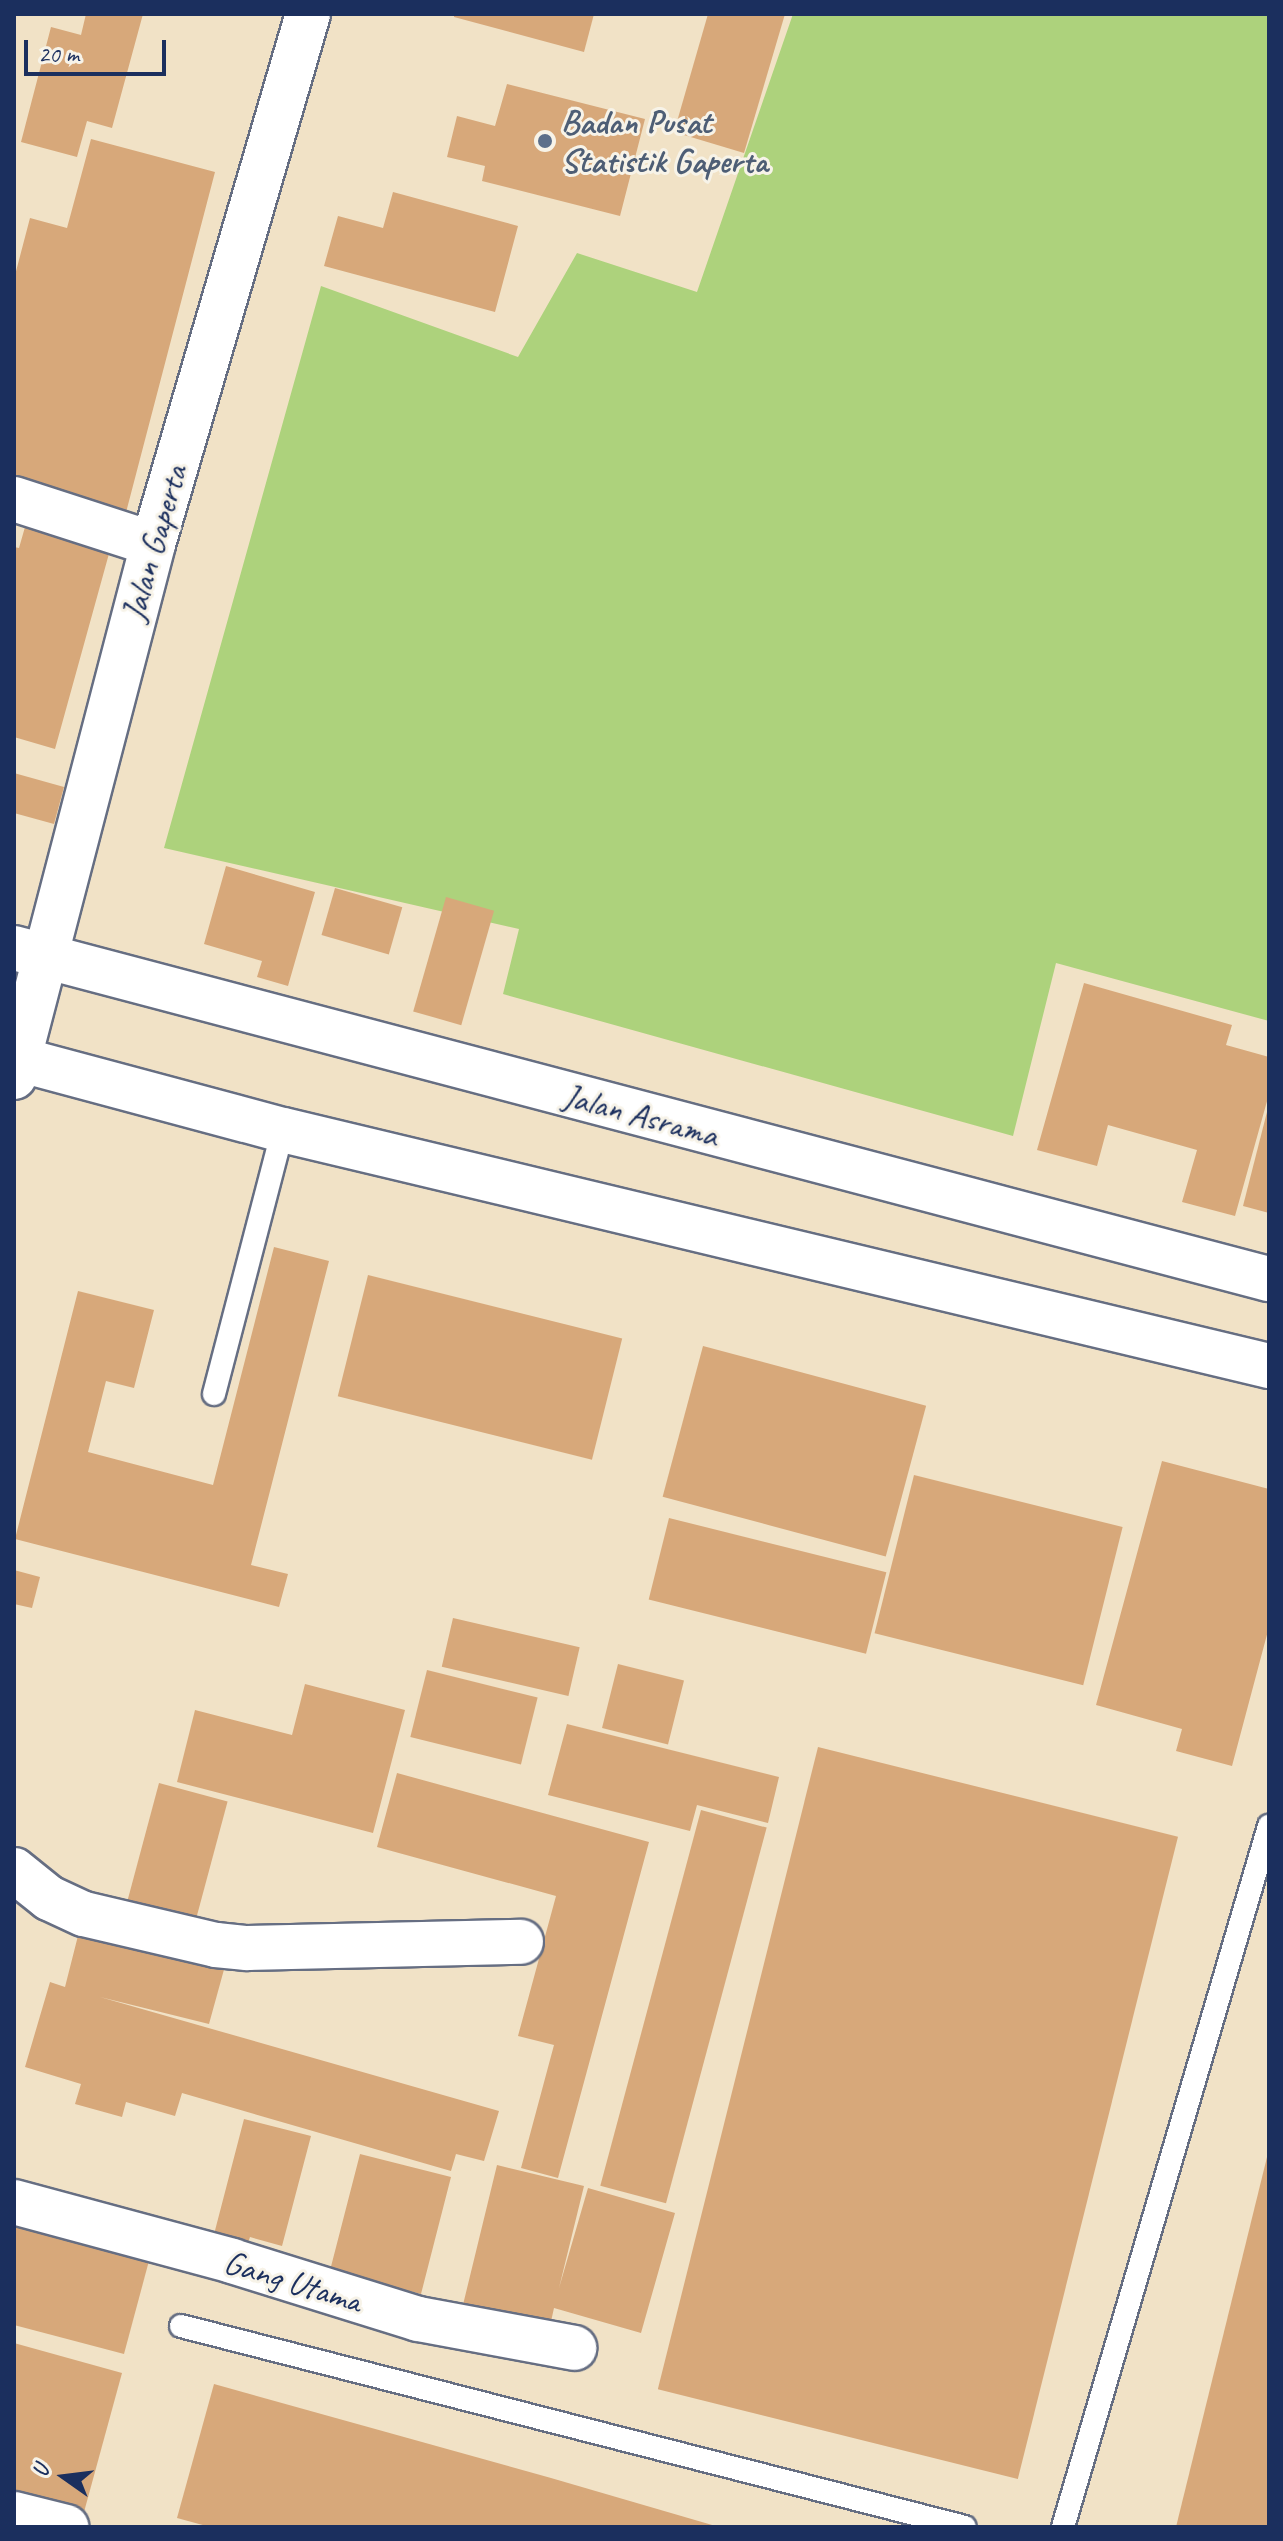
<!DOCTYPE html>
<style>
body{margin:0}
#map{position:relative;width:1283px;height:2541px;overflow:hidden;background:#f1e2c6;font-family:Caveat,sans-serif}
div>[style]{position:absolute}
.green>*{inset:0;background:#add27c}
.building>*{inset:0;background:#d7a87a;transform-origin:0 0}
.roads{filter:drop-shadow(2px 0 #666e82) drop-shadow(-2px 0 #666e82) drop-shadow(0 2px #666e82) drop-shadow(0 -2px #666e82)}
.lane>*{height:22px;margin:-11px;padding:0 11px;transform-origin:11px;border-radius:11px;background:#fff}
.street>*{height:44px;margin:-22px;padding:0 22px;transform-origin:22px;border-radius:22px;background:#fff}
.secondary>*{height:44px;margin:-22px;padding:0 22px;transform-origin:22px;border-radius:22px;background:#fff}
.highway>*{height:44px;margin:-22px;padding:0 22px;transform-origin:22px;border-radius:22px;background:#fff}
.dots>*{width:22px;height:22px;translate:-50% -50%;box-sizing:border-box;border:4px solid #f7f3e8;border-radius:50%}
span{translate:-50% -50%;white-space:nowrap;text-align:center;line-height:1.15;-webkit-text-stroke:6px #f7f3e8;paint-order:stroke}
.service-label{font-size:34px;color:#4e5e75;font-weight:700}
.left{translate:0 -50%;text-align:left}
.street-label{font-size:34px;color:#1b2f5e}
.frame{position:absolute;inset:0;border:16px solid #1b2f5e;pointer-events:none}
.north{position:absolute;left:24px;top:2437px;width:80px;height:80px;-webkit-text-stroke:6px #f7f3e8;paint-order:stroke;rotate:284deg;font-size:22px;font-weight:700;line-height:32px;text-align:center;color:#1b2f5e}
.north::after{content:'';display:block;margin:auto;width:28px;height:36px;background:#1b2f5e;clip-path:polygon(50% 0,100% 100%,50% 72%,0 100%)}
.scale{position:absolute;left:24px;top:40px;width:142px;height:36px;box-sizing:border-box;border:4px solid #1b2f5e;border-top:0;padding-left:10px;font-size:24px;line-height:28px;white-space:nowrap;color:#1b2f5e;-webkit-text-stroke:6px #f7f3e8;paint-order:stroke}
</style>
<div id="map">
<div class="green">
<div style="clip-path:polygon(793px 14px,1269px 14px,1269px 1021px,1056px 963px,1013px 1136px,503px 994px,519px 929px,164px 848px,321px 286px,518px 357px,577px 253px,697px 292px)"></div>
</div>
<div class="building">
<div style="clip-path:polygon(86px 14px,143px 14px,112px 128px,87px 121px,77px 157px,21px 142px,51px 27px,81px 35px)"></div>
<div style="clip-path:polygon(454px 14px,594px 14px,584px 52px,454px 17px)"></div>
<div style="clip-path:polygon(708px 14px,785px 14px,744px 153px,674px 132px)"></div>
<div style="clip-path:polygon(507px 84px,645px 119px,620px 216px,482px 181px,485px 166px,447px 157px,457px 116px,495px 126px)"></div>
<div style="clip-path:polygon(91px 139px,215px 172px,123px 524px,14px 495px,14px 279px,30px 218px,67px 228px)"></div>
<div style="clip-path:polygon(393px 192px,518px 226px,495px 312px,324px 266px,338px 216px,383px 228px)"></div>
<div style="clip-path:polygon(25px 527px,110px 550px,55px 749px,14px 737px,14px 547px,19px 548px)"></div>
<div style="clip-path:polygon(14px 773px,64px 787px,54px 824px,14px 813px)"></div>
<div style="clip-path:polygon(226px 866px,315px 892px,288px 986px,257px 977px,262px 961px,204px 944px)"></div>
<div style="left:335px;top:888px;width:70px;height:49px;rotate:16deg"></div>
<div style="left:446px;top:897px;width:50px;height:119px;rotate:16deg"></div>
<div style="clip-path:polygon(1084px 983px,1232px 1025px,1226px 1045px,1269px 1057px,1269px 1094px,1235px 1216px,1182px 1202px,1197px 1150px,1108px 1125px,1097px 1166px,1037px 1150px)"></div>
<div style="clip-path:polygon(1268px 1108px,1269px 1108px,1269px 1213px,1243px 1206px)"></div>
<div style="clip-path:polygon(274px 1247px,329px 1261px,251px 1565px,288px 1574px,279px 1607px,15px 1539px,78px 1291px,154px 1310px,134px 1388px,106px 1381px,88px 1452px,213px 1485px)"></div>
<div style="left:368px;top:1275px;width:262px;height:125px;rotate:14deg"></div>
<div style="left:703px;top:1346px;width:231px;height:156px;rotate:15deg"></div>
<div style="clip-path:polygon(1162px 1461px,1269px 1489px,1269px 1627px,1232px 1766px,1176px 1751px,1182px 1729px,1096px 1705px)"></div>
<div style="left:914px;top:1475px;width:215px;height:163px;rotate:14deg"></div>
<div style="left:669px;top:1518px;width:224px;height:84px;rotate:14deg"></div>
<div style="clip-path:polygon(14px 1570px,40px 1577px,32px 1608px,14px 1604px)"></div>
<div style="left:453px;top:1618px;width:130px;height:50px;rotate:13deg"></div>
<div style="left:618px;top:1664px;width:68px;height:66px;rotate:14deg"></div>
<div style="left:427px;top:1670px;width:114px;height:69px;rotate:14deg"></div>
<div style="clip-path:polygon(305px 1684px,405px 1710px,373px 1833px,177px 1782px,195px 1710px,292px 1735px)"></div>
<div style="clip-path:polygon(567px 1724px,779px 1777px,768px 1823px,697px 1805px,690px 1831px,548px 1795px)"></div>
<div style="left:818px;top:1747px;width:371px;height:662px;rotate:14deg"></div>
<div style="clip-path:polygon(397px 1773px,649px 1842px,558px 2178px,521px 2168px,554px 2045px,518px 2036px,556px 1896px,377px 1847px)"></div>
<div style="left:159px;top:1783px;width:71px;height:141px;rotate:15deg"></div>
<div style="left:701px;top:1810px;width:68px;height:389px;rotate:15deg"></div>
<div style="clip-path:polygon(83px 1916px,228px 1955px,209px 2024px,100px 1997px,499px 2111px,484px 2161px,456px 2154px,451px 2171px,182px 2093px,175px 2116px,126px 2102px,122px 2117px,75px 2104px,81px 2084px,25px 2067px,50px 1982px,65px 1987px)"></div>
<div style="clip-path:polygon(244px 2119px,311px 2136px,282px 2246px,250px 2237px,245px 2251px,212px 2242px)"></div>
<div style="clip-path:polygon(1268px 2153px,1269px 2527px,1176px 2527px)"></div>
<div style="clip-path:polygon(360px 2154px,451px 2177px,421px 2294px,378px 2283px,374px 2298px,326px 2286px)"></div>
<div style="clip-path:polygon(497px 2165px,584px 2186px,559px 2288px,588px 2188px,675px 2213px,641px 2333px,554px 2308px,548px 2335px,461px 2313px)"></div>
<div style="clip-path:polygon(14px 2221px,150px 2257px,124px 2354px,14px 2325px)"></div>
<div style="clip-path:polygon(14px 2343px,122px 2373px,81px 2523px,14px 2505px)"></div>
<div style="clip-path:polygon(214px 2384px,551px 2478px,719px 2527px,210px 2527px,177px 2518px)"></div>
</div>
<div class="roads">
<div class="lane">
<div style="left:214px;top:1394px;width:273px;rotate:-75.4deg"></div>
<div style="left:181px;top:2326px;width:809px;rotate:14.38deg"></div>
<div style="left:1063px;top:2527px;width:731px;rotate:-73.62deg"></div>
</div>
<div class="street">
<div style="left:14px;top:499px;width:146px;rotate:17.9deg"></div>
<div style="left:14px;top:1870px;width:45px;rotate:38.7deg"></div>
<div style="left:49px;top:1898px;width:38px;rotate:25deg"></div>
<div style="left:84px;top:1914px;width:136px;rotate:13.2deg"></div>
<div style="left:216px;top:1945px;width:31px;rotate:6deg"></div>
<div style="left:247px;top:1948px;width:274px;rotate:-1.3deg"></div>
<div style="left:14px;top:2202px;width:226px;rotate:15.1deg"></div>
<div style="left:232px;top:2261px;width:195px;rotate:17.3deg"></div>
<div style="left:418px;top:2319px;width:159px;rotate:10.5deg"></div>
<div style="left:14px;top:2514px;width:54px;rotate:14deg"></div>
</div>
<div class="secondary">
<div style="left:14px;top:1077px;width:551px;rotate:-75.38deg"></div>
<div style="left:153px;top:544px;width:552px;rotate:-73.7deg"></div>
</div>
<div class="highway">
<div style="left:14px;top:948px;width:1298px;rotate:14.78deg"></div>
<div style="left:14px;top:1058px;width:278px;rotate:15deg"></div>
<div style="left:283px;top:1130px;width:1014px;rotate:13.46deg"></div>
</div>
</div>
<div class="dots">
<div style="left:545px;top:141px;background:#5c6f8a"></div>
</div>
<div class="service-label">
<span class="left" style="left:561px;top:141px">Badan Pusat<br>Statistik Gaperta</span>
</div>
<div class="street-label">
<span style="left:154px;top:543px;rotate:-74deg">Jalan Gaperta</span>
<span style="left:641px;top:1115px;rotate:15deg">Jalan Asrama</span>
<span style="left:293px;top:2281px;rotate:17deg">Gang Utama</span>
</div>
<div class="frame"></div>
<div class="north">U</div>
<div class="scale">20 m</div>
</div>
